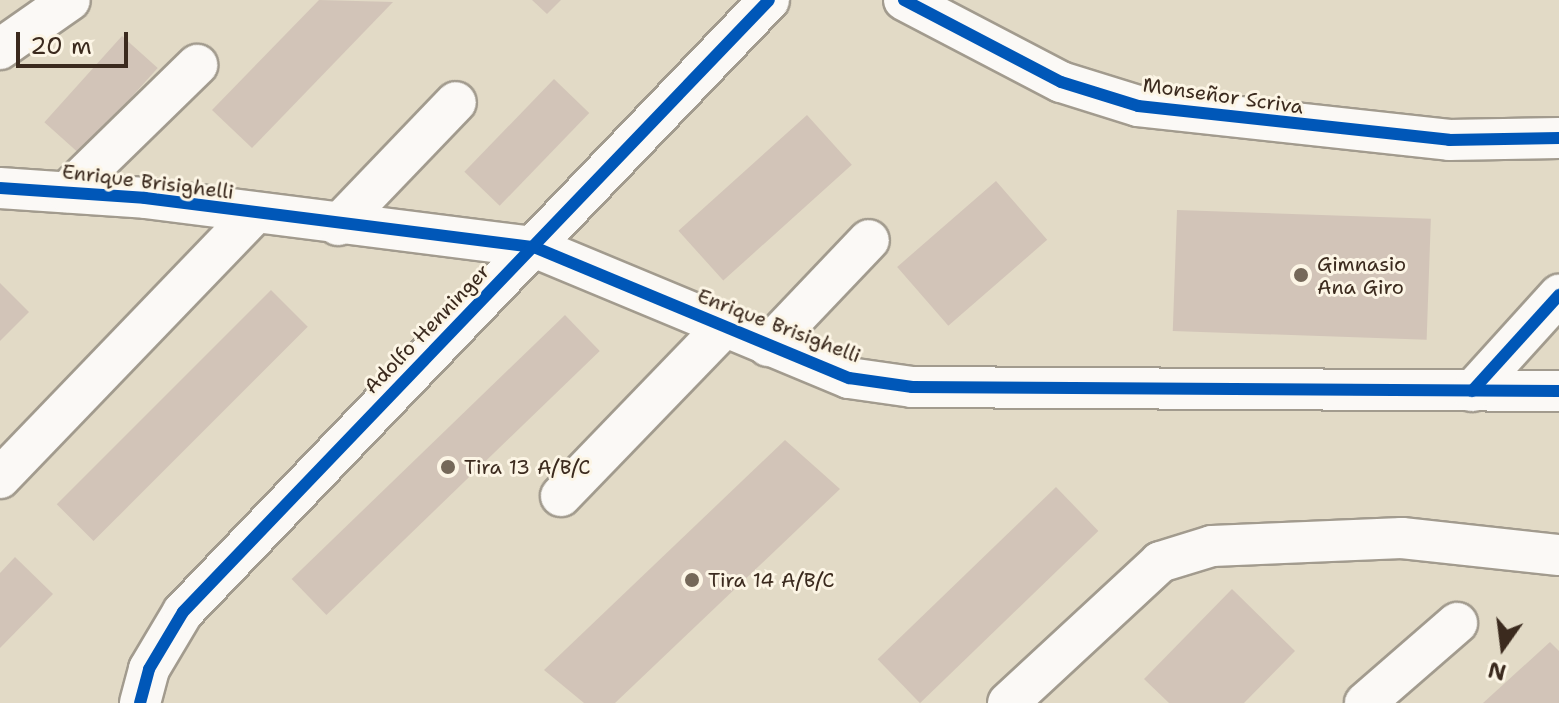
<!DOCTYPE html>
<meta charset="utf-8">
<style>
body{margin:0}
#map{position:relative;width:1559px;height:703px;overflow:hidden;background:#e2dac6;font-family:"Shantell Sans",sans-serif}
div>[style]{position:absolute}
.building>*{inset:0;background:#d2c4b8;transform-origin:0 0}
.roads{filter:drop-shadow(2px 0 #a29b8e) drop-shadow(-2px 0 #a29b8e) drop-shadow(0 2px #a29b8e) drop-shadow(0 -2px #a29b8e)}
.minor>*{height:40px;margin:-20px;padding:0 20px;transform-origin:20px;border-radius:20px;background:#fbf9f6}
.cycleway>*{height:12px;margin:-6px;padding:0 6px;transform-origin:6px;border-radius:6px;background:#0057b8}
.dots>*{width:22px;height:22px;translate:-50% -50%;box-sizing:border-box;border:4px solid #fcf5e5;border-radius:50%}
span{translate:-50% -50%;white-space:nowrap;text-align:center;line-height:1.15;-webkit-text-stroke:6px #fcf5e5;paint-order:stroke}
.street-label{font-size:20px;color:#3b2a1e}
.poi-label{font-size:20px;color:#3b2a1e}
.left{translate:0 -50%;text-align:left}
.north{position:absolute;left:1463px;top:607px;width:80px;height:80px;-webkit-text-stroke:6px #fcf5e5;paint-order:stroke;rotate:194deg;font-size:22px;font-weight:700;line-height:32px;text-align:center;color:#3b2a1e}
.north::after{content:'';display:block;margin:auto;width:28px;height:36px;background:#3b2a1e;clip-path:polygon(50% 0,100% 100%,50% 72%,0 100%)}
.scale{position:absolute;left:16px;top:32px;width:112px;height:36px;box-sizing:border-box;border:4px solid #3b2a1e;border-top:0;padding-left:10px;font-size:24px;line-height:28px;white-space:nowrap;color:#3b2a1e;-webkit-text-stroke:6px #fcf5e5;paint-order:stroke}
</style>
<div id="map">
<div class="building">
<div style="clip-path:polygon(319px 0,393px 2px,252px 148px,212px 110px)"></div>
<div style="clip-path:polygon(532px 0,561px 0,547px 14px)"></div>
<div style="left:122px;top:36px;width:48px;height:116px;rotate:42deg"></div>
<div style="left:554px;top:79px;width:49px;height:129px;rotate:44deg"></div>
<div style="left:807px;top:115px;width:67px;height:173px;rotate:48deg"></div>
<div style="left:996px;top:181px;width:78px;height:131px;rotate:49deg"></div>
<div style="left:1177px;top:210px;width:254px;height:121px;rotate:2deg"></div>
<div style="clip-path:polygon(0 283px,29px 312px,0 341px)"></div>
<div style="left:271px;top:290px;width:52px;height:303px;rotate:45deg"></div>
<div style="left:565px;top:315px;width:50px;height:380px;rotate:46deg"></div>
<div style="clip-path:polygon(785px 440px,840px 489px,615px 703px,584px 703px,544px 670px)"></div>
<div style="left:1056px;top:487px;width:61px;height:248px;rotate:46deg"></div>
<div style="clip-path:polygon(15px 557px,53px 594px,0 648px,0 573px)"></div>
<div style="clip-path:polygon(1232px 589px,1295px 651px,1244px 703px,1169px 703px,1144px 679px)"></div>
<div style="clip-path:polygon(1550px 642px,1559px 651px,1559px 703px,1483px 703px)"></div>
</div>
<div class="roads">
<div class="minor">
<div style="left:904px;top:0;width:177px;rotate:27.6deg"></div>
<div style="left:1061px;top:82px;width:81px;rotate:17.3deg"></div>
<div style="left:1138px;top:106px;width:313px;rotate:6.2deg"></div>
<div style="left:1449px;top:140px;width:110px;rotate:-1deg"></div>
<div style="left:0;top:49px;width:85px;rotate:-35deg"></div>
<div style="left:0;top:188px;width:145px;rotate:3.9deg"></div>
<div style="left:145px;top:198px;width:392px;rotate:7.2deg"></div>
<div style="left:534px;top:247px;width:341px;rotate:22.6deg"></div>
<div style="left:849px;top:378px;width:64px;rotate:8.1deg"></div>
<div style="left:912px;top:387px;width:647px;rotate:0.35deg"></div>
<div style="left:67px;top:192px;width:182px;rotate:-44.3deg"></div>
<div style="left:338px;top:225px;width:170px;rotate:-46.2deg"></div>
<div style="left:768px;top:346px;width:146px;rotate:-46.4deg"></div>
<div style="left:1472px;top:391px;width:130px;rotate:-47.8deg"></div>
<div style="left:0;top:478px;width:365px;rotate:-46.1deg"></div>
<div style="left:561px;top:496px;width:233px;rotate:-46deg"></div>
<div style="left:140px;top:703px;width:35px;rotate:-75deg"></div>
<div style="left:149px;top:669px;width:66px;rotate:-59.2deg"></div>
<div style="left:183px;top:612px;width:847px;rotate:-46.24deg"></div>
<div style="left:1008px;top:703px;width:207px;rotate:-42.8deg"></div>
<div style="left:1160px;top:562px;width:54px;rotate:-17.1deg"></div>
<div style="left:1212px;top:546px;width:190px;rotate:-2.4deg"></div>
<div style="left:1402px;top:538px;width:158px;rotate:6.2deg"></div>
<div style="left:1365px;top:703px;width:122px;rotate:-41deg"></div>
</div>
</div>
<div class="cycleway">
<div style="left:904px;top:0;width:177px;rotate:27.6deg"></div>
<div style="left:1061px;top:82px;width:81px;rotate:17.3deg"></div>
<div style="left:1138px;top:106px;width:313px;rotate:6.2deg"></div>
<div style="left:1449px;top:140px;width:110px;rotate:-1deg"></div>
<div style="left:0;top:188px;width:145px;rotate:3.9deg"></div>
<div style="left:145px;top:198px;width:392px;rotate:7.2deg"></div>
<div style="left:534px;top:247px;width:341px;rotate:22.6deg"></div>
<div style="left:849px;top:378px;width:64px;rotate:8.1deg"></div>
<div style="left:912px;top:387px;width:647px;rotate:0.35deg"></div>
<div style="left:1472px;top:391px;width:130px;rotate:-47.8deg"></div>
<div style="left:140px;top:703px;width:35px;rotate:-75deg"></div>
<div style="left:149px;top:669px;width:66px;rotate:-59.2deg"></div>
<div style="left:183px;top:612px;width:847px;rotate:-46.24deg"></div>
</div>
<div class="dots">
<div style="left:1301px;top:275px;background:#756859"></div>
<div style="left:448px;top:467px;background:#756859"></div>
<div style="left:692px;top:580px;background:#756859"></div>
</div>
<div class="street-label">
<span style="left:1223px;top:96px;rotate:8deg">Monseñor Scriva</span>
<span style="left:148px;top:182px;rotate:7deg">Enrique Brisighelli</span>
<span style="left:779px;top:326px;rotate:21deg">Enrique Brisighelli</span>
<span style="left:427px;top:329px;rotate:-46deg">Adolfo Henninger</span>
</div>
<div class="poi-label">
<span class="left" style="left:1317px;top:276px">Gimnasio<br>Ana Giro</span>
<span class="left" style="left:464px;top:467px">Tira 13 A/B/C</span>
<span class="left" style="left:708px;top:580px">Tira 14 A/B/C</span>
</div>
<div class="north">N</div>
<div class="scale">20 m</div>
</div>
